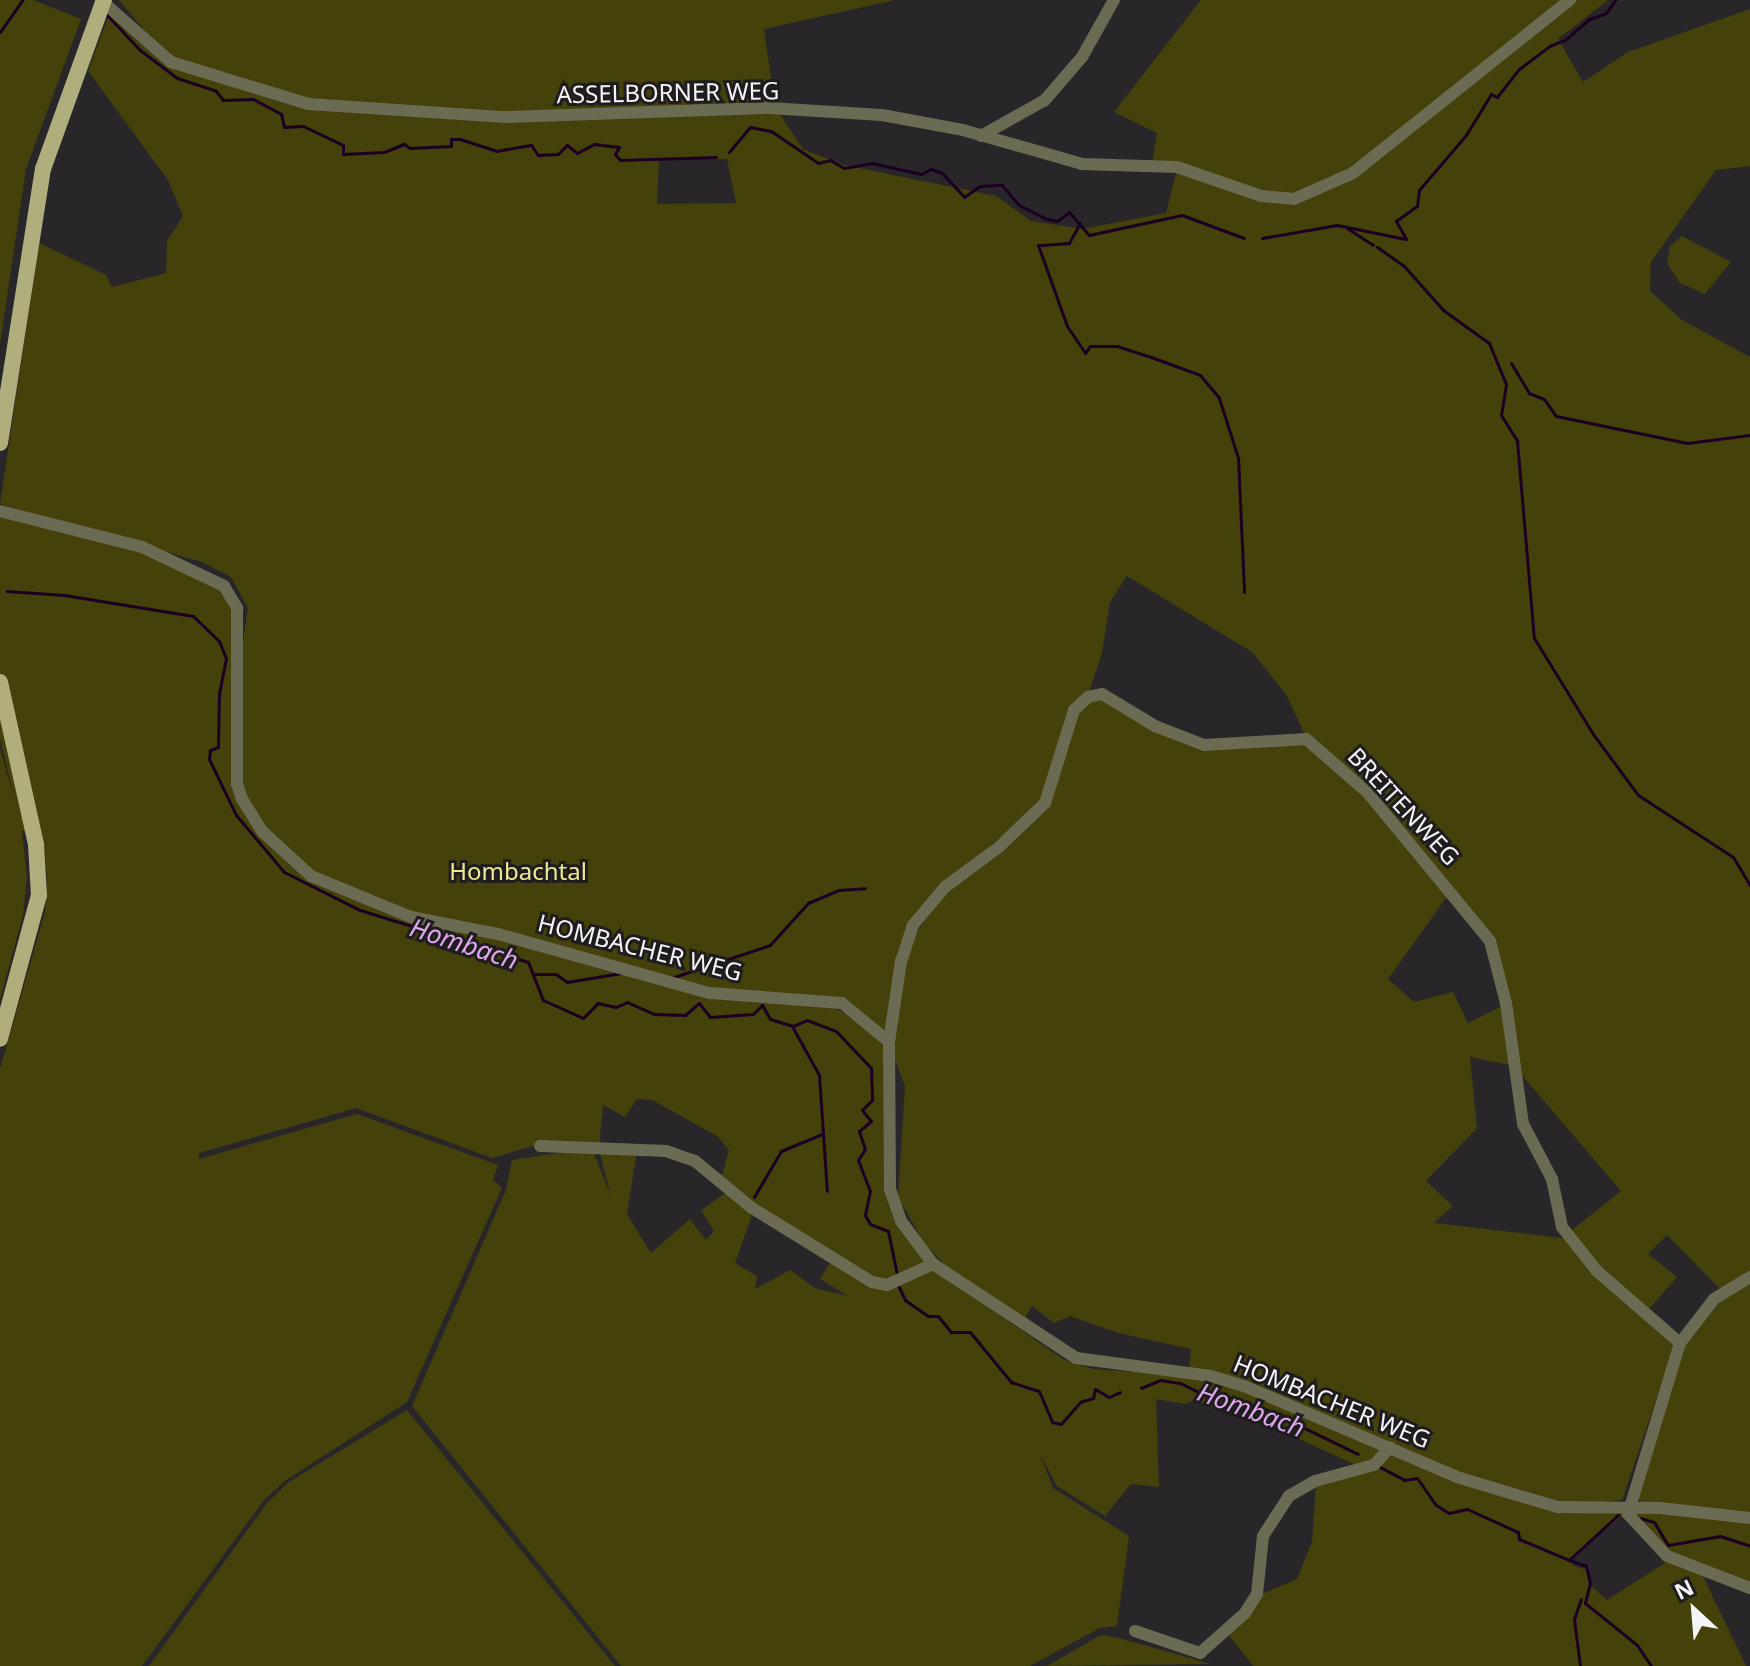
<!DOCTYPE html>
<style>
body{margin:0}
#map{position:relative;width:1750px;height:1666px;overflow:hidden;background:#29262a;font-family:"Noto Sans",sans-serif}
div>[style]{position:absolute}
.green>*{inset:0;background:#44410b}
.stream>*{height:3px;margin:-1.5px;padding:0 1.5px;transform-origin:1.5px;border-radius:1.5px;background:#1c0022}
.minor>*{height:12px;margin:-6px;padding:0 6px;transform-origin:6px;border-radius:6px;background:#6b6a53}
.major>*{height:16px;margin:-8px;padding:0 8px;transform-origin:8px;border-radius:8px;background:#b0ae7c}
span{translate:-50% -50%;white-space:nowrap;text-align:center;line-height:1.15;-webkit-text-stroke:6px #1f1c20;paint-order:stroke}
.street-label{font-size:24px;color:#f5f3f5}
.park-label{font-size:24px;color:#ede891}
.water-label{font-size:26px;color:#dda7ea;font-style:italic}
.north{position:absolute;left:1654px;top:1570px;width:80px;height:80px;-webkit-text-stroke:6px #1f1c20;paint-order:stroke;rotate:334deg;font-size:22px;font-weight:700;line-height:32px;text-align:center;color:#f5f3f5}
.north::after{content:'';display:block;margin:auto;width:28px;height:36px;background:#f5f3f5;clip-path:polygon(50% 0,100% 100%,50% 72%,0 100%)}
</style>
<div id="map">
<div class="green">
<div style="clip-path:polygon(0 0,33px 0,81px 19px,26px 169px,0 344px)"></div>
<div style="clip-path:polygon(evenodd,119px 0,895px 0,764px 29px,775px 107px,803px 149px,844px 165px,996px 196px,1031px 221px,1082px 229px,1166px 213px,1177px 169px,1259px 198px,1295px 201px,1354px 174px,1577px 0,1608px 0,1558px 39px,1583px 82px,1628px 52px,1750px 9px,1750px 166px,1716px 170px,1651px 262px,1650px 291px,1682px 320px,1750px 357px,1750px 1273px,1722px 1291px,1667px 1235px,1648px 1254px,1677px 1277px,1644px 1315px,1675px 1344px,1622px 1500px,1573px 1505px,1461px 1473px,1459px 1479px,1553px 1509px,1624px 1514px,1569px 1560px,1574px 1566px,1587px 1570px,1591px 1586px,1607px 1600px,1668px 1561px,1702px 1574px,1746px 1666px,1253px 1666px,1227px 1633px,1262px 1594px,1297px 1579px,1312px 1542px,1316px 1482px,1360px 1467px,1245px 1414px,1228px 1414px,1194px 1400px,1185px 1404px,1156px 1399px,1159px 1487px,1131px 1484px,1105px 1516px,1057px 1486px,1040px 1454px,1053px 1488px,1129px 1536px,1117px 1626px,1100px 1628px,1030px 1666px,621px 1666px,412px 1406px,506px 1190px,512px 1160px,590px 1148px,543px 1143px,492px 1158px,356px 1108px,199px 1153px,199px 1159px,357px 1114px,498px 1165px,493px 1180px,502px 1188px,407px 1402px,286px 1480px,264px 1500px,142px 1666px,0 1666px,0 1069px,45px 912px,47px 876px,41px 833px,22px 831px,27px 877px,23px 915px,0 1000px,0 749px,15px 801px,0 739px,0 517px,149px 553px,205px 579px,230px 598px,234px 651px,242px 648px,248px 608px,231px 577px,202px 562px,0 504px,39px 243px,106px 275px,112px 287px,166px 273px,167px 241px,183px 216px,168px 180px,88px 71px,110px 12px,138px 30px,170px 61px,119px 0,659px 159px,727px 159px,736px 203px,657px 204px,659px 159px,119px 0,1127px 576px,1252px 652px,1286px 694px,1305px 735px,1369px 792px,1447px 881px,1492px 940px,1508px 1003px,1514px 1066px,1621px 1191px,1562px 1238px,1434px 1223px,1453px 1206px,1426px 1181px,1477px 1128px,1470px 1057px,1511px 1065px,1504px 1005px,1468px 1023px,1453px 992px,1414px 1002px,1388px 979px,1451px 891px,1367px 795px,1304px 739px,1203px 746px,1155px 727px,1102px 695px,1088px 698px,1075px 710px,1047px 804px,946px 890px,909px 943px,890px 1046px,905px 1086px,898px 1197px,924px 1243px,960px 1281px,1023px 1321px,1032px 1306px,1054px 1323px,1070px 1316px,1118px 1333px,1191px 1349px,1189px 1370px,1211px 1372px,1398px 1446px,1389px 1454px,1381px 1451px,1384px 1446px,1239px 1387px,1188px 1376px,1093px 1369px,1063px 1359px,944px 1277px,898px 1225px,884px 1185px,889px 1073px,884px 1047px,859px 1020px,826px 1004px,738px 1000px,740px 991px,847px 999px,887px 1040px,898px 962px,911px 923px,943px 886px,1042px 802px,1061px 739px,1073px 710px,1088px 695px,1102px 653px,1110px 602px,1127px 576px,119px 0,637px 1099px,652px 1100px,717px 1136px,729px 1150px,721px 1180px,747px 1204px,799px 1231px,831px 1261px,820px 1279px,848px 1296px,815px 1288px,790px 1270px,755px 1289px,757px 1276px,735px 1263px,753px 1212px,727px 1192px,701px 1210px,714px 1231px,706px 1240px,690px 1219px,651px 1253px,627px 1214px,637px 1151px,604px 1150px,600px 1154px,611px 1196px,592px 1149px,599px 1148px,603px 1105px,625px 1117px,637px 1099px)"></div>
<div style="clip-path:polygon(1201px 0,1563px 0,1353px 171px,1294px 197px,1262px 194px,1152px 163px,1157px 133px,1114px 112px)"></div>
<div style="clip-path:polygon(1682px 236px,1731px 262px,1705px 294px,1680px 283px,1667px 263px,1670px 246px)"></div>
<div style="clip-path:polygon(1750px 1282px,1750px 1515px,1640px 1503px,1638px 1494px,1682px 1343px,1725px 1297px)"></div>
<div style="clip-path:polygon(407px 1410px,615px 1666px,149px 1666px,267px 1503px,289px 1482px)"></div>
<div style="clip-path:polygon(1632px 1510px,1750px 1521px,1750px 1583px,1674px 1557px)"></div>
<div style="clip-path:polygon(1101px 1635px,1115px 1637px,1211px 1664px,1047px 1666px)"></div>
</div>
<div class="stream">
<div style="left:107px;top:15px;width:48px;rotate:46.7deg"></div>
<div style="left:140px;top:50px;width:46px;rotate:37.1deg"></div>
<div style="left:177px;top:78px;width:40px;rotate:18deg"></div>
<div style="left:215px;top:90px;width:13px;rotate:51deg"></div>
<div style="left:223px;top:100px;width:30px;rotate:-2deg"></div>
<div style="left:253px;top:99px;width:32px;rotate:28deg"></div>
<div style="left:281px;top:114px;width:13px;rotate:77deg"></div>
<div style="left:284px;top:127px;width:19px;rotate:-3deg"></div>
<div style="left:303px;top:126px;width:44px;rotate:25.4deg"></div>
<div style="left:343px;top:145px;width:9px;rotate:90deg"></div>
<div style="left:343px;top:154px;width:41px;rotate:-2.8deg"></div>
<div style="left:384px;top:152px;width:22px;rotate:-22deg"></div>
<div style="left:404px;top:144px;width:7px;rotate:34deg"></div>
<div style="left:410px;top:148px;width:41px;rotate:-2.8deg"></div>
<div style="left:451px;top:146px;width:7px;rotate:-90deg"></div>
<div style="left:451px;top:139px;width:9px"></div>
<div style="left:460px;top:139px;width:38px;rotate:18deg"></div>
<div style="left:496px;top:151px;width:36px;rotate:-10deg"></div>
<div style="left:531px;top:145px;width:12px;rotate:55deg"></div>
<div style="left:538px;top:155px;width:20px;rotate:-3deg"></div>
<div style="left:558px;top:154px;width:13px;rotate:-45deg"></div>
<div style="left:567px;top:145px;width:13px;rotate:39deg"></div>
<div style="left:577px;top:153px;width:19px;rotate:-28deg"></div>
<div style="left:594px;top:144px;width:25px;rotate:7deg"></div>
<div style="left:619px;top:147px;width:8px;rotate:120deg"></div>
<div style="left:615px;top:154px;width:8px;rotate:50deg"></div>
<div style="left:620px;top:160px;width:96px;rotate:-1.8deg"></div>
<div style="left:0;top:32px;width:39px;rotate:-55deg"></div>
<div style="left:729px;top:152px;width:33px;rotate:-50deg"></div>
<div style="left:750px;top:127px;width:21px;rotate:11deg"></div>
<div style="left:771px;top:131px;width:57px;rotate:34.2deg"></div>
<div style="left:818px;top:163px;width:12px;rotate:-14deg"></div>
<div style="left:830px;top:160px;width:16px;rotate:30deg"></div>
<div style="left:844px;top:168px;width:28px;rotate:-10deg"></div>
<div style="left:872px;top:163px;width:50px;rotate:12.7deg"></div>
<div style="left:921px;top:174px;width:11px;rotate:-27deg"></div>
<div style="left:931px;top:169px;width:12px;rotate:20deg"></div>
<div style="left:942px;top:173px;width:33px;rotate:47deg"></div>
<div style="left:964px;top:197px;width:19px;rotate:-35deg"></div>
<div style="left:980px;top:186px;width:22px;rotate:-3deg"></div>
<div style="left:1002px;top:185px;width:26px;rotate:50deg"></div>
<div style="left:1019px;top:205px;width:31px;rotate:27deg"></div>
<div style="left:1047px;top:219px;width:10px;rotate:11deg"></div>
<div style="left:1057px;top:221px;width:15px;rotate:-37deg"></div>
<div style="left:1069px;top:212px;width:30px;rotate:49deg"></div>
<div style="left:1089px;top:235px;width:95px;rotate:-12.1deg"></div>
<div style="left:1182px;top:215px;width:66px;rotate:20.4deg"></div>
<div style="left:1080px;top:223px;width:23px;rotate:119deg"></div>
<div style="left:1069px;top:243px;width:31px;rotate:176deg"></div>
<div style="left:1038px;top:245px;width:86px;rotate:70.3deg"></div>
<div style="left:1067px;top:326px;width:32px;rotate:56deg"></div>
<div style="left:1085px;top:353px;width:9px;rotate:-54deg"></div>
<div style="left:1090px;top:346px;width:27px"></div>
<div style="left:1117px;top:346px;width:36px;rotate:18deg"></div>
<div style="left:1151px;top:357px;width:52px;rotate:20.2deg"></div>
<div style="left:1200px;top:375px;width:30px;rotate:50deg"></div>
<div style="left:1219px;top:398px;width:63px;rotate:72.4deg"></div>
<div style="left:1238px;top:458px;width:134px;rotate:87.4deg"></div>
<div style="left:1347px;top:228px;width:31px;rotate:33deg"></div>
<div style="left:1262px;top:238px;width:76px;rotate:-9.8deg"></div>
<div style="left:1337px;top:225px;width:70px;rotate:11.5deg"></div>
<div style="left:1406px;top:239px;width:21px;rotate:-119deg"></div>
<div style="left:1396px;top:221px;width:26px;rotate:-36deg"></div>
<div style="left:1417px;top:206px;width:16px;rotate:-83deg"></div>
<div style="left:1419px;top:190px;width:72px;rotate:-49.5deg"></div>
<div style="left:1466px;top:135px;width:48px;rotate:-58.6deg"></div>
<div style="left:1491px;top:94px;width:7px;rotate:27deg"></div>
<div style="left:1497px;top:97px;width:36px;rotate:-52deg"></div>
<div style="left:1519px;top:69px;width:38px;rotate:-37deg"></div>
<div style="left:1549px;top:46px;width:17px;rotate:-21deg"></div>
<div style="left:1565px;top:40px;width:32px;rotate:-41deg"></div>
<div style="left:1589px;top:19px;width:18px;rotate:-19deg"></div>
<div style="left:1606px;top:13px;width:16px;rotate:-55deg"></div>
<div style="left:1377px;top:247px;width:33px;rotate:35deg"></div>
<div style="left:1404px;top:266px;width:59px;rotate:48.4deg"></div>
<div style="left:1443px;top:310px;width:57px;rotate:35.7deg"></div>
<div style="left:1489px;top:343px;width:44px;rotate:67.5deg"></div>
<div style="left:1506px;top:384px;width:31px;rotate:99deg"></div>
<div style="left:1501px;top:415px;width:31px;rotate:58deg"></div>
<div style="left:1517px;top:441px;width:198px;rotate:85.1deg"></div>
<div style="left:1534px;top:638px;width:113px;rotate:58.4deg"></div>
<div style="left:1593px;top:734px;width:76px;rotate:53.6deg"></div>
<div style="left:1638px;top:795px;width:113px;rotate:33.1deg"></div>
<div style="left:1733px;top:857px;width:33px;rotate:59deg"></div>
<div style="left:1511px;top:363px;width:35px;rotate:59deg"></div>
<div style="left:1529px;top:393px;width:16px;rotate:22deg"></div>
<div style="left:1544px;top:399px;width:21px;rotate:55deg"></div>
<div style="left:1556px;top:416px;width:134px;rotate:11.6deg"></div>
<div style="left:1687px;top:443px;width:64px;rotate:-7.2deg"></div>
<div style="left:7px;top:591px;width:57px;rotate:4deg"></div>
<div style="left:64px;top:595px;width:131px;rotate:9.2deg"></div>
<div style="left:193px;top:616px;width:36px;rotate:44deg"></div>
<div style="left:219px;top:641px;width:18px;rotate:68deg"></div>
<div style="left:226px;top:658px;width:36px;rotate:101deg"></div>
<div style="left:219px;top:693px;width:54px;rotate:91.1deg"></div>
<div style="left:218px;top:747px;width:9px;rotate:159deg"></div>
<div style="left:210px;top:750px;width:9px;rotate:96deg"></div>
<div style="left:209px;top:759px;width:62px;rotate:64.3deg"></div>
<div style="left:236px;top:815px;width:75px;rotate:49.9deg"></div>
<div style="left:284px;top:872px;width:85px;rotate:26.6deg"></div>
<div style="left:360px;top:910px;width:176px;rotate:17.2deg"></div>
<div style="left:528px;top:962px;width:41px;rotate:68.5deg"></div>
<div style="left:543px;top:1000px;width:44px;rotate:24.2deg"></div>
<div style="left:583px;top:1018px;width:21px;rotate:-45deg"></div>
<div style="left:598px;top:1003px;width:18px;rotate:13deg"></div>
<div style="left:616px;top:1007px;width:12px;rotate:-24deg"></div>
<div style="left:627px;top:1002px;width:30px;rotate:24deg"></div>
<div style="left:654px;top:1014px;width:31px;rotate:2deg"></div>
<div style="left:685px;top:1015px;width:18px;rotate:-41deg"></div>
<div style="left:699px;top:1003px;width:18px;rotate:52deg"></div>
<div style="left:710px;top:1017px;width:43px;rotate:-4deg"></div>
<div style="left:753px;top:1014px;width:13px;rotate:-45deg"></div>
<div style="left:762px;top:1005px;width:16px;rotate:60deg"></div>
<div style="left:770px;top:1019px;width:24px;rotate:17deg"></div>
<div style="left:793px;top:1026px;width:15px;rotate:-23deg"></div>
<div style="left:807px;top:1020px;width:31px;rotate:21deg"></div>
<div style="left:836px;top:1031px;width:51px;rotate:46.6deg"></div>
<div style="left:871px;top:1068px;width:32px;rotate:88deg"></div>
<div style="left:872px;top:1100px;width:14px;rotate:135deg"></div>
<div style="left:862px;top:1110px;width:14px;rotate:51deg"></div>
<div style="left:871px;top:1121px;width:16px;rotate:140deg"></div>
<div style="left:859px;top:1131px;width:19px;rotate:72deg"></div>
<div style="left:865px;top:1149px;width:13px;rotate:122deg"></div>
<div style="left:858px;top:1160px;width:33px;rotate:69deg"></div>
<div style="left:870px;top:1191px;width:25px;rotate:102deg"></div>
<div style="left:865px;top:1215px;width:10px;rotate:61deg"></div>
<div style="left:870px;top:1224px;width:19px;rotate:21deg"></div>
<div style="left:888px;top:1231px;width:45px;rotate:78.4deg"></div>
<div style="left:534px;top:974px;width:22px"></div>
<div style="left:556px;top:974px;width:14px;rotate:36deg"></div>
<div style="left:567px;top:982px;width:55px;rotate:-9.5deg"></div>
<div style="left:674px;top:977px;width:101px;rotate:-18.4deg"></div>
<div style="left:770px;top:945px;width:57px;rotate:-47.9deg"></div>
<div style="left:808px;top:903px;width:34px;rotate:-23deg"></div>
<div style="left:839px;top:890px;width:26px;rotate:-4deg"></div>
<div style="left:793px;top:1028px;width:54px;rotate:61deg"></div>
<div style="left:819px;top:1075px;width:116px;rotate:86.1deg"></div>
<div style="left:754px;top:1197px;width:53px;rotate:-59.6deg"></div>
<div style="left:781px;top:1151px;width:44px;rotate:-22.5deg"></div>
<div style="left:898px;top:1285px;width:17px;rotate:65deg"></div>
<div style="left:905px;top:1300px;width:28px;rotate:35deg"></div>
<div style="left:928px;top:1316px;width:10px"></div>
<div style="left:938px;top:1316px;width:21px;rotate:51deg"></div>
<div style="left:951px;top:1332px;width:19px"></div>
<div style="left:970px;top:1332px;width:65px;rotate:50.6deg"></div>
<div style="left:1011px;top:1382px;width:29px;rotate:18deg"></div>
<div style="left:1039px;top:1391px;width:34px;rotate:67deg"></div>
<div style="left:1052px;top:1422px;width:9px;rotate:13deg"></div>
<div style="left:1061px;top:1424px;width:29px;rotate:-49deg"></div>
<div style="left:1080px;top:1402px;width:14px;rotate:-17deg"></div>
<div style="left:1093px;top:1398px;width:9px;rotate:-77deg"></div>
<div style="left:1095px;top:1389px;width:16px;rotate:30deg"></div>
<div style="left:1109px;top:1397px;width:12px;rotate:-24deg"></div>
<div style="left:1141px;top:1388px;width:21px;rotate:-23deg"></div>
<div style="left:1160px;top:1380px;width:20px;rotate:9deg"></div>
<div style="left:1180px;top:1383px;width:34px;rotate:26deg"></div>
<div style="left:1211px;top:1398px;width:14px;rotate:-4deg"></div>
<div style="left:1225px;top:1397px;width:42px;rotate:16.7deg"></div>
<div style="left:1265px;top:1409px;width:103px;rotate:25.8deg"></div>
<div style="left:1380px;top:1467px;width:27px;rotate:28deg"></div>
<div style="left:1404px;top:1480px;width:13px;rotate:-9deg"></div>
<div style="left:1417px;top:1478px;width:33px;rotate:55deg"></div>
<div style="left:1436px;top:1505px;width:15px;rotate:32deg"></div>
<div style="left:1449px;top:1513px;width:18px;rotate:-13deg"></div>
<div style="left:1467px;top:1509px;width:56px;rotate:24.3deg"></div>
<div style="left:1518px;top:1532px;width:7px;rotate:82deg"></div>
<div style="left:1519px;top:1539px;width:54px;rotate:22.8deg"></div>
<div style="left:1569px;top:1560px;width:67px;rotate:-42.6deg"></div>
<div style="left:1640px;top:1518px;width:15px;rotate:16deg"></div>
<div style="left:1654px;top:1522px;width:27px;rotate:59deg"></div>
<div style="left:1668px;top:1545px;width:53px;rotate:-9.8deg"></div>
<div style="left:1720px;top:1536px;width:32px;rotate:18deg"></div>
<div style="left:1569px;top:1560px;width:18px;rotate:19deg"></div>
<div style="left:1586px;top:1566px;width:17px;rotate:77deg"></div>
<div style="left:1590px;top:1583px;width:21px;rotate:104deg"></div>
<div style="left:1585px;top:1603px;width:67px;rotate:38.9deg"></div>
<div style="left:1637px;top:1645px;width:25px;rotate:56deg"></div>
<div style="left:1580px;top:1666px;width:47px;rotate:-97.3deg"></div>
<div style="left:1574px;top:1619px;width:21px;rotate:-71deg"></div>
</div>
<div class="minor">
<div style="left:103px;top:2px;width:91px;rotate:41.4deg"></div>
<div style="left:171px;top:62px;width:143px;rotate:17deg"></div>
<div style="left:308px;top:104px;width:198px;rotate:3.8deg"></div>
<div style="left:506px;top:117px;width:263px;rotate:-2deg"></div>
<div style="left:769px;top:108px;width:113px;rotate:3.5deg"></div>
<div style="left:882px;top:115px;width:82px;rotate:10.5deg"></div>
<div style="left:963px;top:130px;width:124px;rotate:15.9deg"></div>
<div style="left:1082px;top:164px;width:95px;rotate:1.8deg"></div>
<div style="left:1177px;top:167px;width:89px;rotate:19deg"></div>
<div style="left:1261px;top:196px;width:33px;rotate:5deg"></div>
<div style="left:1294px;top:199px;width:64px;rotate:-23.8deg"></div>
<div style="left:1353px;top:173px;width:278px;rotate:-38.6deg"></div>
<div style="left:981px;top:136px;width:73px;rotate:-29.4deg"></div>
<div style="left:1045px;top:100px;width:57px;rotate:-49.3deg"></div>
<div style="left:1082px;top:57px;width:65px;rotate:-60.7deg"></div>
<div style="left:0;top:511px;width:146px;rotate:14.2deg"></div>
<div style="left:142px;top:547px;width:91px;rotate:25.4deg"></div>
<div style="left:224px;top:586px;width:26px;rotate:59deg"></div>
<div style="left:237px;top:608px;width:176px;rotate:90deg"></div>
<div style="left:237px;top:784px;width:16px;rotate:72deg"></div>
<div style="left:242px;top:799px;width:39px;rotate:58deg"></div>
<div style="left:263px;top:832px;width:65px;rotate:42.5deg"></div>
<div style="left:311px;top:876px;width:108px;rotate:22.3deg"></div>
<div style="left:411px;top:917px;width:89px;rotate:11.1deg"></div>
<div style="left:498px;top:934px;width:220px;rotate:15.6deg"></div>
<div style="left:710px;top:993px;width:132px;rotate:4.3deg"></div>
<div style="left:842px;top:1003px;width:61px;rotate:39.7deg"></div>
<div style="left:540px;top:1146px;width:126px;rotate:2.3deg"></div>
<div style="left:666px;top:1151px;width:31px;rotate:19deg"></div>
<div style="left:695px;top:1161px;width:74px;rotate:39.5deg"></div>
<div style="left:752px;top:1208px;width:141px;rotate:31.7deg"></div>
<div style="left:872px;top:1282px;width:15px;rotate:11deg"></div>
<div style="left:887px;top:1285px;width:51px;rotate:-24.5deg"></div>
<div style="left:1750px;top:1277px;width:42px;rotate:148.6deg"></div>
<div style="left:1714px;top:1299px;width:56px;rotate:127.7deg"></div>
<div style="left:1680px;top:1343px;width:179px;rotate:106.9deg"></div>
<div style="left:1628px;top:1514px;width:57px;rotate:47.1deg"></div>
<div style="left:1667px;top:1556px;width:89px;rotate:21.1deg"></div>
<div style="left:1680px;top:1343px;width:110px;rotate:-139.1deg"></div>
<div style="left:1597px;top:1271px;width:56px;rotate:-128.5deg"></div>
<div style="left:1562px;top:1227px;width:49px;rotate:-101.8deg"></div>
<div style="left:1552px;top:1179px;width:62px;rotate:-117.8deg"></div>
<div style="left:1523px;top:1124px;width:122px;rotate:-98deg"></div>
<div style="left:1506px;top:1003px;width:64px;rotate:-104.5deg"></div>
<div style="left:1490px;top:941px;width:192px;rotate:-129.5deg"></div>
<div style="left:1368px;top:793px;width:82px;rotate:-138.9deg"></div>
<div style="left:1306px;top:739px;width:102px;rotate:176.6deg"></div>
<div style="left:1204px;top:745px;width:53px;rotate:-158.8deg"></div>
<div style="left:1155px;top:726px;width:62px;rotate:-148.9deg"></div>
<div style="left:1102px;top:694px;width:14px;rotate:168deg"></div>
<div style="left:1088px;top:697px;width:19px;rotate:137deg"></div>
<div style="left:1074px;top:710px;width:97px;rotate:107.3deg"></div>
<div style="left:1045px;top:803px;width:64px;rotate:136.3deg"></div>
<div style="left:999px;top:847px;width:67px;rotate:143.5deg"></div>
<div style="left:945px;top:887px;width:50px;rotate:130.1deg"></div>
<div style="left:913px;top:925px;width:38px;rotate:108deg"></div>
<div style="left:901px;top:961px;width:82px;rotate:98.4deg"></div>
<div style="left:889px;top:1042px;width:147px;rotate:89.6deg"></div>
<div style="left:890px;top:1189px;width:34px;rotate:71deg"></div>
<div style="left:901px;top:1221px;width:54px;rotate:53.3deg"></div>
<div style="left:933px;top:1264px;width:171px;rotate:33.3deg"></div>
<div style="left:1076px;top:1358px;width:136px;rotate:7.6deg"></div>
<div style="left:1211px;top:1376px;width:34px;rotate:17deg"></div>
<div style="left:1244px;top:1386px;width:235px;rotate:23.1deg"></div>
<div style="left:1460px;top:1478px;width:101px;rotate:16.6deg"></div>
<div style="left:1557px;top:1507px;width:103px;rotate:0.6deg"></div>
<div style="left:1660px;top:1508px;width:91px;rotate:6.3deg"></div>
<div style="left:1135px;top:1631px;width:69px;rotate:18.7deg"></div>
<div style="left:1200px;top:1653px;width:60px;rotate:-41.6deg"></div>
<div style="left:1245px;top:1613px;width:22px;rotate:-58deg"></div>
<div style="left:1257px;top:1594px;width:58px;rotate:-84.1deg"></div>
<div style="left:1263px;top:1536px;width:48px;rotate:-57deg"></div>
<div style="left:1289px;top:1496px;width:30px;rotate:-30deg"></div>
<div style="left:1315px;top:1481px;width:61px;rotate:-15.2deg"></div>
<div style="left:1374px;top:1465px;width:24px;rotate:-48deg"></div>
</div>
<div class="major">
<div style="left:0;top:443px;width:277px;rotate:-81.1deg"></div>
<div style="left:43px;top:169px;width:180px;rotate:-70.2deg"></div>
<div style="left:0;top:682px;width:167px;rotate:77.5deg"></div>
<div style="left:36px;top:845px;width:50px;rotate:86.6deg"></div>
<div style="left:39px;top:895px;width:149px;rotate:105.2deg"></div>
</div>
<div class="street-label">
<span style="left:668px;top:92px;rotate:-1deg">ASSELBORNER WEG</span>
<span style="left:1404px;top:806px;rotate:47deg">BREITENWEG</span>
<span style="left:640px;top:947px;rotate:14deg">HOMBACHER WEG</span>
<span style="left:1332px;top:1401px;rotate:22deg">HOMBACHER WEG</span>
</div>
<div class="park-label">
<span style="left:518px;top:871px">Hombachtal</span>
</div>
<div class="water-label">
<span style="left:464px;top:944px;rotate:18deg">Hombach</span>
<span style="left:1251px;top:1410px;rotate:20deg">Hombach</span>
</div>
<div class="north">N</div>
</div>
